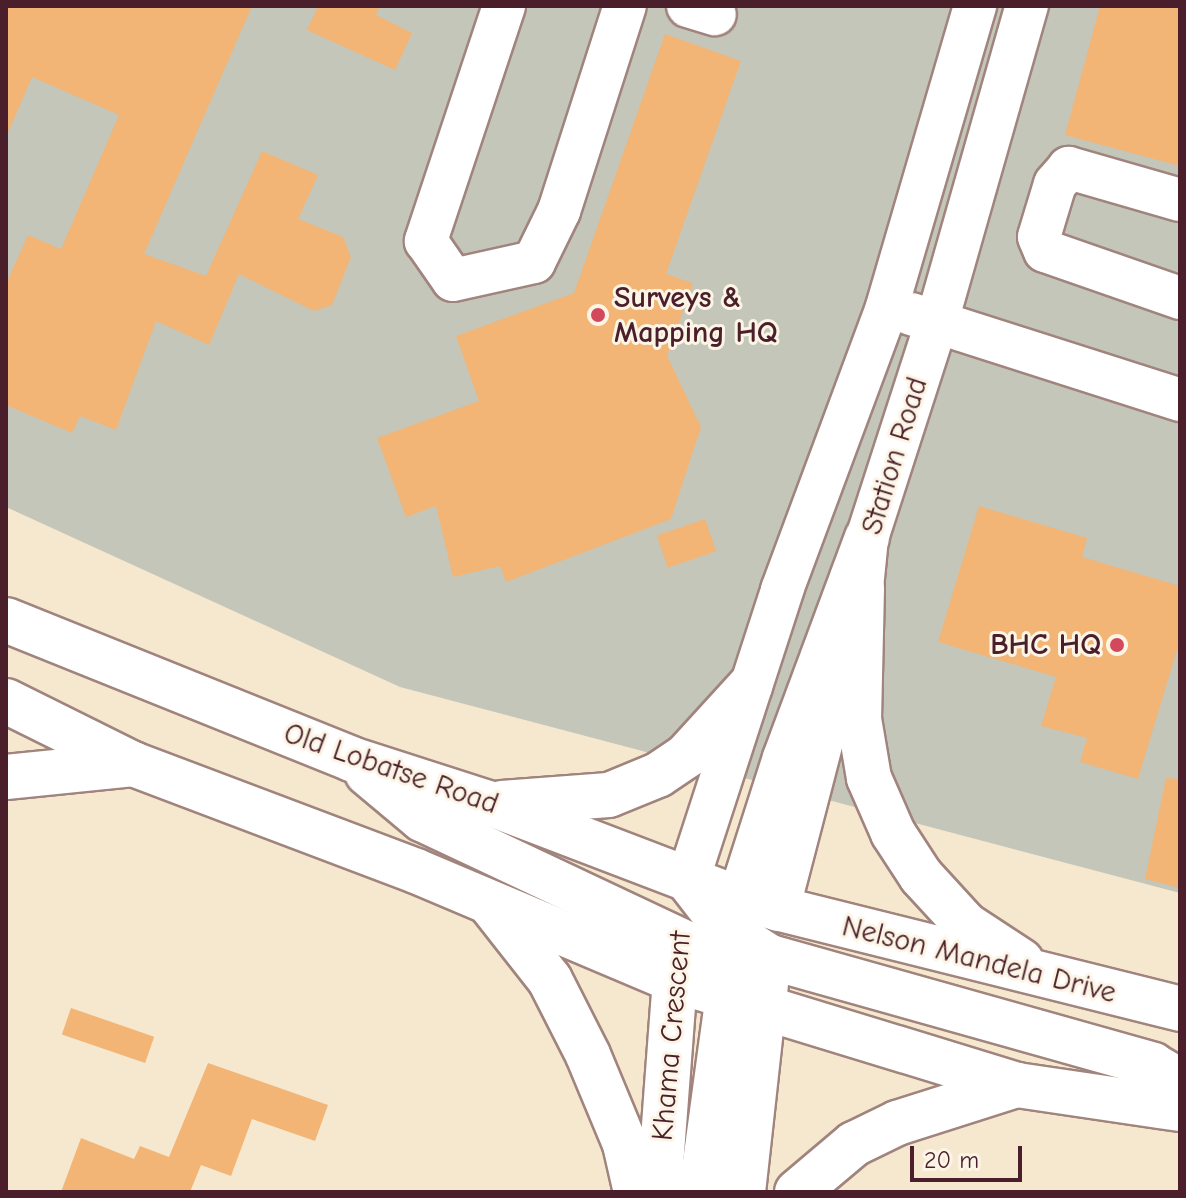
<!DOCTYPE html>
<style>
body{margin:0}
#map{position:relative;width:1186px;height:1198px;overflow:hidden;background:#f6e8cf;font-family:"Comic Neue",sans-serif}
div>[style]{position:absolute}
.industrial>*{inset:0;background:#c3c6b9}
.building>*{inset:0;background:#f2b576;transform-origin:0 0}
.roads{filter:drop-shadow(2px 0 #a0847d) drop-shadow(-2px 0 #a0847d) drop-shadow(0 2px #a0847d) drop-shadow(0 -2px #a0847d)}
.minor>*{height:42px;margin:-21px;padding:0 21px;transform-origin:21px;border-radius:21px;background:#fff}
.major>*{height:44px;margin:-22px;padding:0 22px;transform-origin:22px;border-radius:22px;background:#fff}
.dots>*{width:22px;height:22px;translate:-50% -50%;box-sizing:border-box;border:4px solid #fcf5e5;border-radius:50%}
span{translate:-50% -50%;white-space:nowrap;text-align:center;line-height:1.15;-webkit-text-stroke:6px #fcf5e5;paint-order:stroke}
.poi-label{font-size:30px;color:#4a1f2b;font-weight:700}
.left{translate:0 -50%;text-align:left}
.right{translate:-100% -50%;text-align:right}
.street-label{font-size:30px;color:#4a1f2b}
.frame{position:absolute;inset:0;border:8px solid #4a1f2b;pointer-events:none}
.scale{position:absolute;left:910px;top:1146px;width:112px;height:36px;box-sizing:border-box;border:4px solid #4a1f2b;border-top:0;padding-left:10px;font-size:24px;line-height:28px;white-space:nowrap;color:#4a1f2b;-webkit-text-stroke:6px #fcf5e5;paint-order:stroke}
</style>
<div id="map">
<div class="industrial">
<div style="clip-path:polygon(6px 6px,1180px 6px,1180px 893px,400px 687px,6px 507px)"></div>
</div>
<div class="building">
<div style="clip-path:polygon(6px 6px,252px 6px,144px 254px,206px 276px,262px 151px,318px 175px,298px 219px,343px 237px,351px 257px,332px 305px,314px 311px,239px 274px,209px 345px,156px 321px,116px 430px,80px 416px,72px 433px,6px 405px,6px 284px,28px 235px,61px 249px,119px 115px,32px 77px,6px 137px)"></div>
<div style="clip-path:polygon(318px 6px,380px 6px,376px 15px,412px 33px,395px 70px,307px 30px)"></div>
<div style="clip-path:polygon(1100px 6px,1180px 6px,1180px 166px,1065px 135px)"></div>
<div style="clip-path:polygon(665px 34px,741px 61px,666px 274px,693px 283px,667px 356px,701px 427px,671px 519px,506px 582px,500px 566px,453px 577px,436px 506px,406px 517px,377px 438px,479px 401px,456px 336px,574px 293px)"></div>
<div style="clip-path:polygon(979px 506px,1087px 538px,1082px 557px,1180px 586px,1180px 640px,1138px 779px,1080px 762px,1087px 738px,1041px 726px,1056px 677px,938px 642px)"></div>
<div style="left:705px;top:519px;width:34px;height:51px;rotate:71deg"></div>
<div style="clip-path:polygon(1166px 778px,1180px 779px,1180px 888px,1145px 879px)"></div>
<div style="left:71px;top:1008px;width:88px;height:28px;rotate:19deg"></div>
<div style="clip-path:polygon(208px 1063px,328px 1105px,315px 1141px,252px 1119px,231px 1176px,201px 1165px,190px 1192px,61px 1192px,81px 1138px,134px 1159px,140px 1146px,169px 1157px)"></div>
</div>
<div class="roads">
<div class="minor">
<div style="left:504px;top:6px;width:248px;rotate:108.4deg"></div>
<div style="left:426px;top:241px;width:47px;rotate:55.3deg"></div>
<div style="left:453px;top:280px;width:83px;rotate:-12.5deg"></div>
<div style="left:534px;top:262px;width:57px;rotate:-63.9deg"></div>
<div style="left:559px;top:211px;width:215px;rotate:-72.2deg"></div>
<div style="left:688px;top:6px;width:28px;rotate:17deg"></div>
<div style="left:1180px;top:200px;width:116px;rotate:-163.9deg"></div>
<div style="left:1069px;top:168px;width:21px;rotate:131deg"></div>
<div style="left:1055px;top:184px;width:55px;rotate:106.8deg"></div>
<div style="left:1039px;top:237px;width:15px;rotate:67deg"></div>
<div style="left:1045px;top:251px;width:143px;rotate:19.2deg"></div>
<div style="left:911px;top:314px;width:282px;rotate:17.7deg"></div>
<div style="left:688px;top:880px;width:305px;rotate:-72deg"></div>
<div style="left:782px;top:590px;width:302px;rotate:-69.6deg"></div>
<div style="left:887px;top:307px;width:314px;rotate:-73.7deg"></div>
<div style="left:778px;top:910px;width:333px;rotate:-75.4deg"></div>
<div style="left:862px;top:588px;width:50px;rotate:-84.3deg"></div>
<div style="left:867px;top:538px;width:228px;rotate:-72.1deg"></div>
<div style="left:937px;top:321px;width:328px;rotate:-74.1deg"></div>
</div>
<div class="major">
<div style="left:862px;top:588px;width:131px;rotate:91.3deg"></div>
<div style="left:859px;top:719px;width:60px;rotate:80.4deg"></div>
<div style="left:869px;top:778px;width:60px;rotate:66.4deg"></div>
<div style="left:893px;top:833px;width:51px;rotate:56.9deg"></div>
<div style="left:921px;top:876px;width:67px;rotate:47.4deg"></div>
<div style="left:966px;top:925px;width:66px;rotate:33.2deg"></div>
<div style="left:6px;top:620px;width:372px;rotate:21.9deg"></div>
<div style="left:351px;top:759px;width:147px;rotate:17.8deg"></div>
<div style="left:491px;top:804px;width:267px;rotate:20.9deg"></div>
<div style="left:740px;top:899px;width:454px;rotate:14deg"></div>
<div style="left:6px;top:701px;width:142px;rotate:26.4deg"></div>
<div style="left:133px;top:764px;width:303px;rotate:20.7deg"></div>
<div style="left:416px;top:871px;width:280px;rotate:22.9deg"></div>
<div style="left:674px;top:980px;width:359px;rotate:17deg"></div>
<div style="left:1017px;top:1085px;width:165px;rotate:8.4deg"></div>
<div style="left:367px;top:773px;width:72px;rotate:39.9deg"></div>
<div style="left:422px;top:819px;width:343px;rotate:25.2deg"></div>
<div style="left:6px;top:777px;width:128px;rotate:-5.8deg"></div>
<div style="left:502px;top:803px;width:107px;rotate:-4.3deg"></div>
<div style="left:609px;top:795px;width:53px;rotate:-22.2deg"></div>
<div style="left:658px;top:775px;width:34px;rotate:-34deg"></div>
<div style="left:686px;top:756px;width:95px;rotate:-47.6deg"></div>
<div style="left:688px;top:880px;width:62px;rotate:52.2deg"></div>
<div style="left:726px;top:929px;width:52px;rotate:32.5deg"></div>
<div style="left:770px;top:957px;width:398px;rotate:15.7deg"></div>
<div style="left:1153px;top:1065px;width:31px;rotate:31deg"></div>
<div style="left:491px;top:905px;width:95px;rotate:51.8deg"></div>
<div style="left:550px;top:980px;width:84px;rotate:63.1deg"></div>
<div style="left:588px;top:1055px;width:96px;rotate:67.4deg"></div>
<div style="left:625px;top:1144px;width:49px;rotate:77.1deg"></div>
<div style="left:674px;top:980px;width:46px;rotate:-37.1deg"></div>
<div style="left:711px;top:952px;width:60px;rotate:-61.3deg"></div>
<div style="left:740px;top:899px;width:148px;rotate:-72.3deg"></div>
<div style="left:785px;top:758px;width:235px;rotate:-69.6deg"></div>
<div style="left:659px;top:1192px;width:240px;rotate:-85.7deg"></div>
<div style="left:701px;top:1192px;width:199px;rotate:-82.2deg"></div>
<div style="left:728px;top:995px;width:29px;rotate:-72deg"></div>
<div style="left:743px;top:1192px;width:217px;rotate:-83.7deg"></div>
<div style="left:797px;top:1192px;width:75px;rotate:-40.1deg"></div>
<div style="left:854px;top:1144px;width:48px;rotate:-26deg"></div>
<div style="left:897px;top:1123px;width:126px;rotate:-17.6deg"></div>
</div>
</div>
<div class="dots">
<div style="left:598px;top:315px;background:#d1495b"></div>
<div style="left:1117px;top:645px;background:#d1495b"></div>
</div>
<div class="poi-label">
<span class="left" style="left:614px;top:315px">Surveys &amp;<br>Mapping HQ</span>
<span class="right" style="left:1101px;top:645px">BHC HQ</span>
</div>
<div class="street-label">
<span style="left:895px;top:456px;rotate:-73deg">Station Road</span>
<span style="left:391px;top:769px;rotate:19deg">Old Lobatse Road</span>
<span style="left:979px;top:960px;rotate:14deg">Nelson Mandela Drive</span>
<span style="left:672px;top:1036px;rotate:-85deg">Khama Crescent</span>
</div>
<div class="frame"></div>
<div class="scale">20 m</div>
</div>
